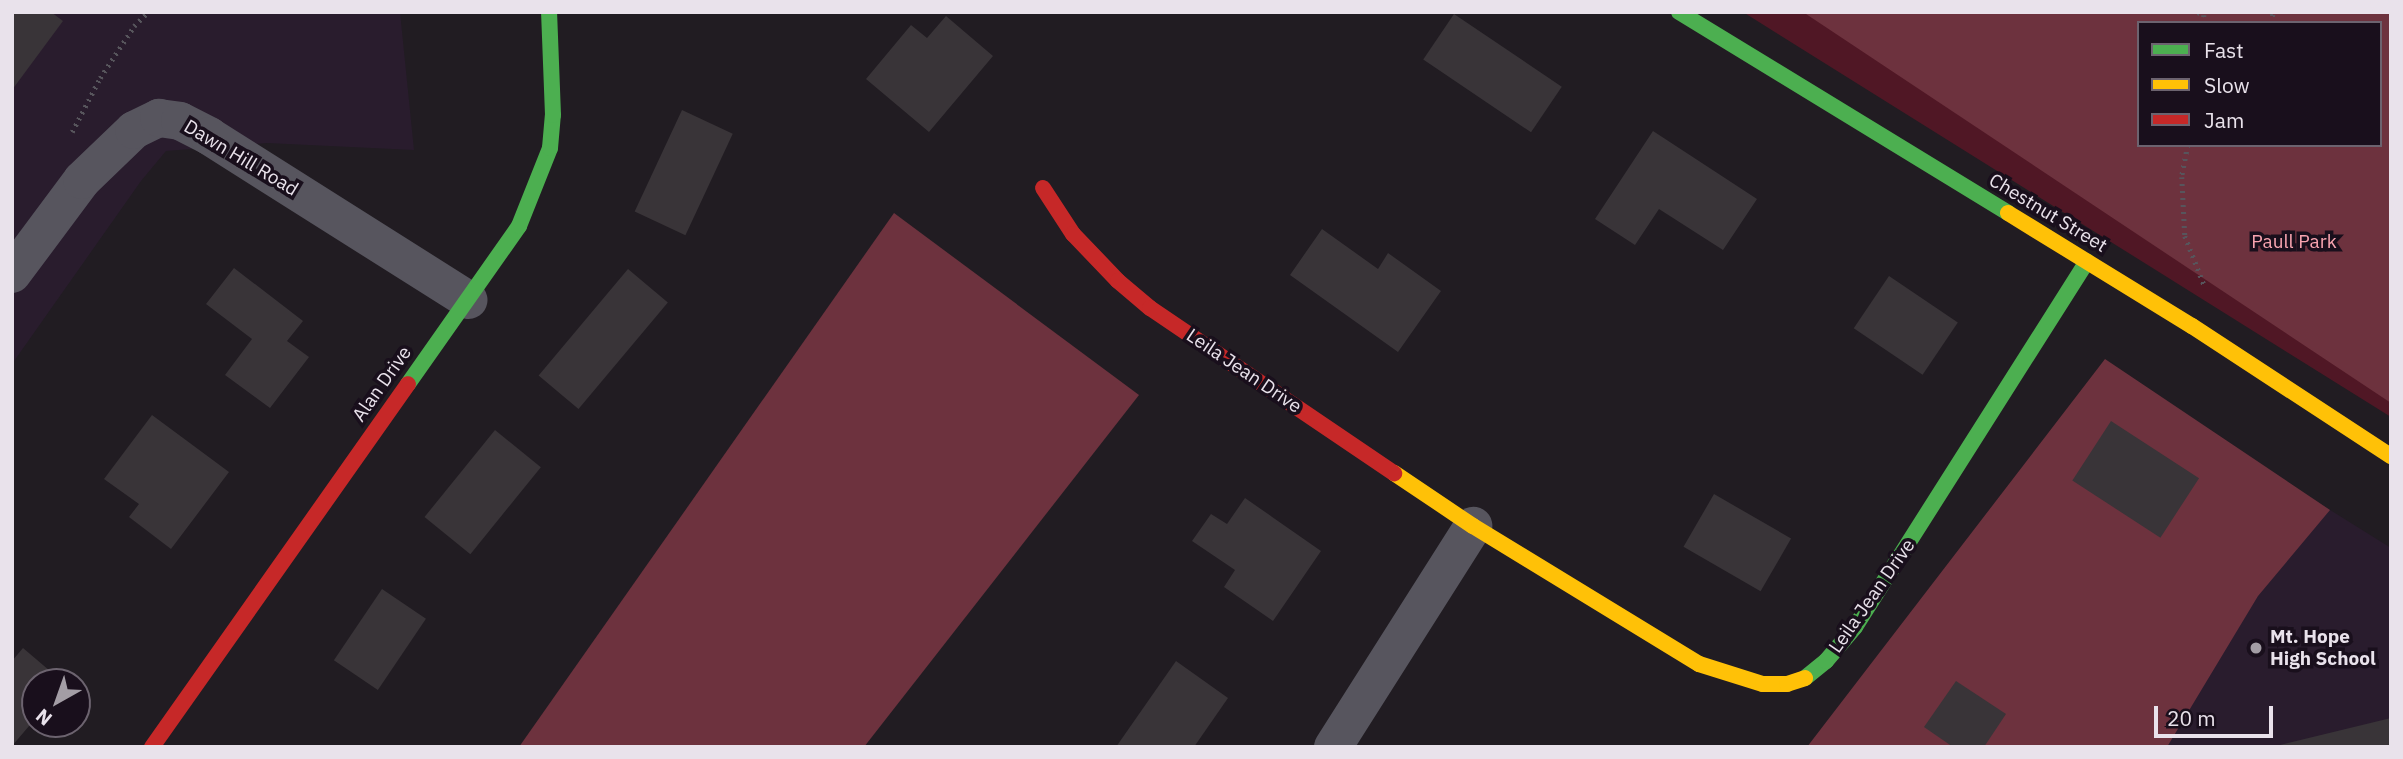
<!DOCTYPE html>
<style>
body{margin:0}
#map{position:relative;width:2403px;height:759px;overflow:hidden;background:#211c22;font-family:"IBM Plex Sans",sans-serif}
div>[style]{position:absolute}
.built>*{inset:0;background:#291c2d}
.green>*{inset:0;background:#501725}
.forest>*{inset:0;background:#6d323e}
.building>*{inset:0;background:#393438;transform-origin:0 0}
.path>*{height:4.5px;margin-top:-2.25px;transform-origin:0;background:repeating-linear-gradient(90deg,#57555c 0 2px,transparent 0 7px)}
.street>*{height:38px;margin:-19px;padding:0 19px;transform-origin:19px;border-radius:19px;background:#57555e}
.fast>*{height:16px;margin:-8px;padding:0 8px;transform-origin:8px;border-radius:8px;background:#4caf50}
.slow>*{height:16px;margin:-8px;padding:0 8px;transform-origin:8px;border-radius:8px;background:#ffc107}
.jam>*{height:16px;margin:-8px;padding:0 8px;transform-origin:8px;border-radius:8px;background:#c62828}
.dots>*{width:19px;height:19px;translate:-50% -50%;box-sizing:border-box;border:4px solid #190f1c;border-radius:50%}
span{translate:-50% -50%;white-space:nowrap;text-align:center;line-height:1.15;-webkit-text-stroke:7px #190f1c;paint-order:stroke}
.street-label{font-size:19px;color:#e9e2eb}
.park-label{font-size:19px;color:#f8a4b0}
.poi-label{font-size:19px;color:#e9e2eb;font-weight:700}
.left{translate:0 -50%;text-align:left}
.frame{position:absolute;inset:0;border:14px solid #e9e2eb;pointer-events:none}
.legend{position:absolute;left:2137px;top:21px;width:245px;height:126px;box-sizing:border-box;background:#190f1c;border:2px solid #6c636f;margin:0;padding:9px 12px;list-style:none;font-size:21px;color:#e9e2eb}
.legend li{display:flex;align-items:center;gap:14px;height:35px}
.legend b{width:35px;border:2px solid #6c636f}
.north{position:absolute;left:21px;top:668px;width:70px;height:70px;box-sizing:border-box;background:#190f1c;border:2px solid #6c636f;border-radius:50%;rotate:220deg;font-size:19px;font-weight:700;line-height:28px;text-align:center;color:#e9e2eb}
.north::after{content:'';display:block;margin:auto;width:24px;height:32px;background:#a39da5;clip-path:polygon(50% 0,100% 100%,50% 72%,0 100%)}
.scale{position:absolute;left:2154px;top:706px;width:119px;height:32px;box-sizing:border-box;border:4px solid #e9e2eb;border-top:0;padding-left:9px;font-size:21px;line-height:24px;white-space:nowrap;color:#e9e2eb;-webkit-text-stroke:5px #190f1c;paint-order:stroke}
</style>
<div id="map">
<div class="built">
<div style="clip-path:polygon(12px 12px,400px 12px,414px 150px,267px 143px,166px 151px,141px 181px,12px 364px)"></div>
<div style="clip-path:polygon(2255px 463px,2391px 548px,2391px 747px,2050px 747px)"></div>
</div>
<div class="green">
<div style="clip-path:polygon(evenodd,1743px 12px,2391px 12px,2391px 417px,1743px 12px,2139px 23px,2380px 23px,2380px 145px,2139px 145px,2139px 23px)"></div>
</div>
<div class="forest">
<div style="clip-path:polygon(evenodd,1803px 12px,2391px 12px,2391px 403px,1803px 12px,2139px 23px,2380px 23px,2380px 145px,2139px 145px,2139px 23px)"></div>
<div style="clip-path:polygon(894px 213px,1139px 395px,864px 747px,519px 747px)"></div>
<div style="clip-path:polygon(2105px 359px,2330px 510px,2258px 596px,2167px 747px,1807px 747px)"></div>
</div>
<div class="building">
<div style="clip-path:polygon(12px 12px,51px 12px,63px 21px,12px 90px)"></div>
<div style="left:1454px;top:14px;width:130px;height:55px;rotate:34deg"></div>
<div style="clip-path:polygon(946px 16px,993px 56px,929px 132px,866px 79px,911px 25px,927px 38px)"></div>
<div style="left:682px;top:110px;width:56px;height:112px;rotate:25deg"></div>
<div style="clip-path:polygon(1653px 131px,1757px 199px,1723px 250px,1659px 209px,1635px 245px,1595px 219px)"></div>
<div style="clip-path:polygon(1322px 229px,1378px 269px,1388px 253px,1441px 291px,1398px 352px,1290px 275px)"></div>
<div style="clip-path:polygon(234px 268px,303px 321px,287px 341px,309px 357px,270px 408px,225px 375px,252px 339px,206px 304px)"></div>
<div style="left:628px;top:269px;width:52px;height:139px;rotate:40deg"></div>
<div style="left:1889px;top:276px;width:83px;height:63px;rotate:34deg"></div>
<div style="clip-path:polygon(152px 415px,229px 472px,171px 549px,129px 517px,139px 504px,104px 479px)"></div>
<div style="left:2111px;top:421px;width:105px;height:71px;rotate:33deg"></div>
<div style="left:495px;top:430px;width:59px;height:112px;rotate:39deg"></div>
<div style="left:1714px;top:494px;width:89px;height:61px;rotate:30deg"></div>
<div style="clip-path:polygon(1245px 498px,1321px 551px,1273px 621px,1224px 587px,1235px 570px,1192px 541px,1211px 514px,1227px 524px)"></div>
<div style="left:382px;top:589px;width:53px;height:86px;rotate:34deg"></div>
<div style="clip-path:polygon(23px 648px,63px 682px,35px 682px,35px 719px,12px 746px,12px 661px)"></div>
<div style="clip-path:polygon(1176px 661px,1228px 698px,1194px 747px,1116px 747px)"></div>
<div style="clip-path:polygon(1956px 681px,2006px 714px,1984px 747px,1953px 747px,1924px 727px)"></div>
<div style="clip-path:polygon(2391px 718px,2391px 747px,2276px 747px,2276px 746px)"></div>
</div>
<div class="path">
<div style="left:2198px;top:12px;width:7px;rotate:27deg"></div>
<div style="left:2204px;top:15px;width:8px;rotate:90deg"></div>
<div style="left:2271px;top:23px;width:11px;rotate:-80deg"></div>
<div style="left:72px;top:132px;width:61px;rotate:-62.6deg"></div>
<div style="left:100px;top:78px;width:62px;rotate:-56.8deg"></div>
<div style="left:134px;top:26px;width:20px;rotate:-45deg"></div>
<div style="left:2188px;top:145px;width:33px;rotate:101deg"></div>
<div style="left:2182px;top:177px;width:59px;rotate:87.1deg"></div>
<div style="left:2185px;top:236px;width:55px;rotate:68.6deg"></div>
</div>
<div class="street">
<div style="left:12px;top:274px;width:117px;rotate:-53.3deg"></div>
<div style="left:82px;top:180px;width:72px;rotate:-43.9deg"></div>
<div style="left:134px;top:130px;width:28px;rotate:-26deg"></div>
<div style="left:159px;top:118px;width:21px;rotate:8deg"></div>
<div style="left:180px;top:121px;width:33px;rotate:27deg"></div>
<div style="left:209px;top:136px;width:307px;rotate:32.3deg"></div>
<div style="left:1333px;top:747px;width:262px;rotate:-57.6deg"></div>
</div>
<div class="fast">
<div style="left:1679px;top:12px;width:386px;rotate:31.4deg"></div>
<div style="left:408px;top:384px;width:193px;rotate:-54.9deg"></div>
<div style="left:519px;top:226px;width:84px;rotate:-68.3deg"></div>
<div style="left:550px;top:148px;width:33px;rotate:-85deg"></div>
<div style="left:553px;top:115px;width:103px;rotate:-92.2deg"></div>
<div style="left:1805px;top:678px;width:27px;rotate:-39deg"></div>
<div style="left:1826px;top:661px;width:45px;rotate:-49.5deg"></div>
<div style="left:1855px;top:627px;width:433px;rotate:-57.6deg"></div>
</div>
<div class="slow">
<div style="left:2008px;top:213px;width:216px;rotate:31.6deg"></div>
<div style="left:2192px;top:326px;width:238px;rotate:33.2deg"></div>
<div style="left:1394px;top:473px;width:95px;rotate:33.9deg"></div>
<div style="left:1473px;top:526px;width:265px;rotate:31.4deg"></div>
<div style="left:1699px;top:664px;width:67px;rotate:17.4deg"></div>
<div style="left:1763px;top:684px;width:24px"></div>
<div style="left:1787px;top:684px;width:19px;rotate:-18deg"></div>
</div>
<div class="jam">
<div style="left:1043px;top:188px;width:55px;rotate:56.9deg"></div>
<div style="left:1073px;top:234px;width:65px;rotate:46.2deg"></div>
<div style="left:1118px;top:281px;width:42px;rotate:40.2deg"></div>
<div style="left:1150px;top:308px;width:295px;rotate:34.1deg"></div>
<div style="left:152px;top:747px;width:444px;rotate:-54.8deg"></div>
</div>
<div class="dots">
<div style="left:2256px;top:648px;background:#a39da5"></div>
</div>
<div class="street-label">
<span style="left:241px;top:158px;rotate:31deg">Dawn Hill Road</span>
<span style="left:2048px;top:213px;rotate:31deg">Chestnut Street</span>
<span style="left:1244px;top:371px;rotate:34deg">Leila Jean Drive</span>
<span style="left:382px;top:384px;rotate:-55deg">Alan Drive</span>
<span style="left:1872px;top:596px;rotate:-55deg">Leila Jean Drive</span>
</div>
<div class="park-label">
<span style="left:2294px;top:242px">Paull Park</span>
</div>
<div class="poi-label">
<span class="left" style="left:2270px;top:648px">Mt. Hope<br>High School</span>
</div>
<div class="frame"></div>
<ul class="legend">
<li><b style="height:9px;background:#4caf50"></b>Fast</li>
<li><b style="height:9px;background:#ffc107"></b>Slow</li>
<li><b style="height:9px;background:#c62828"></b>Jam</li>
</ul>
<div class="north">N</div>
<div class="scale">20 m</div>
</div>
